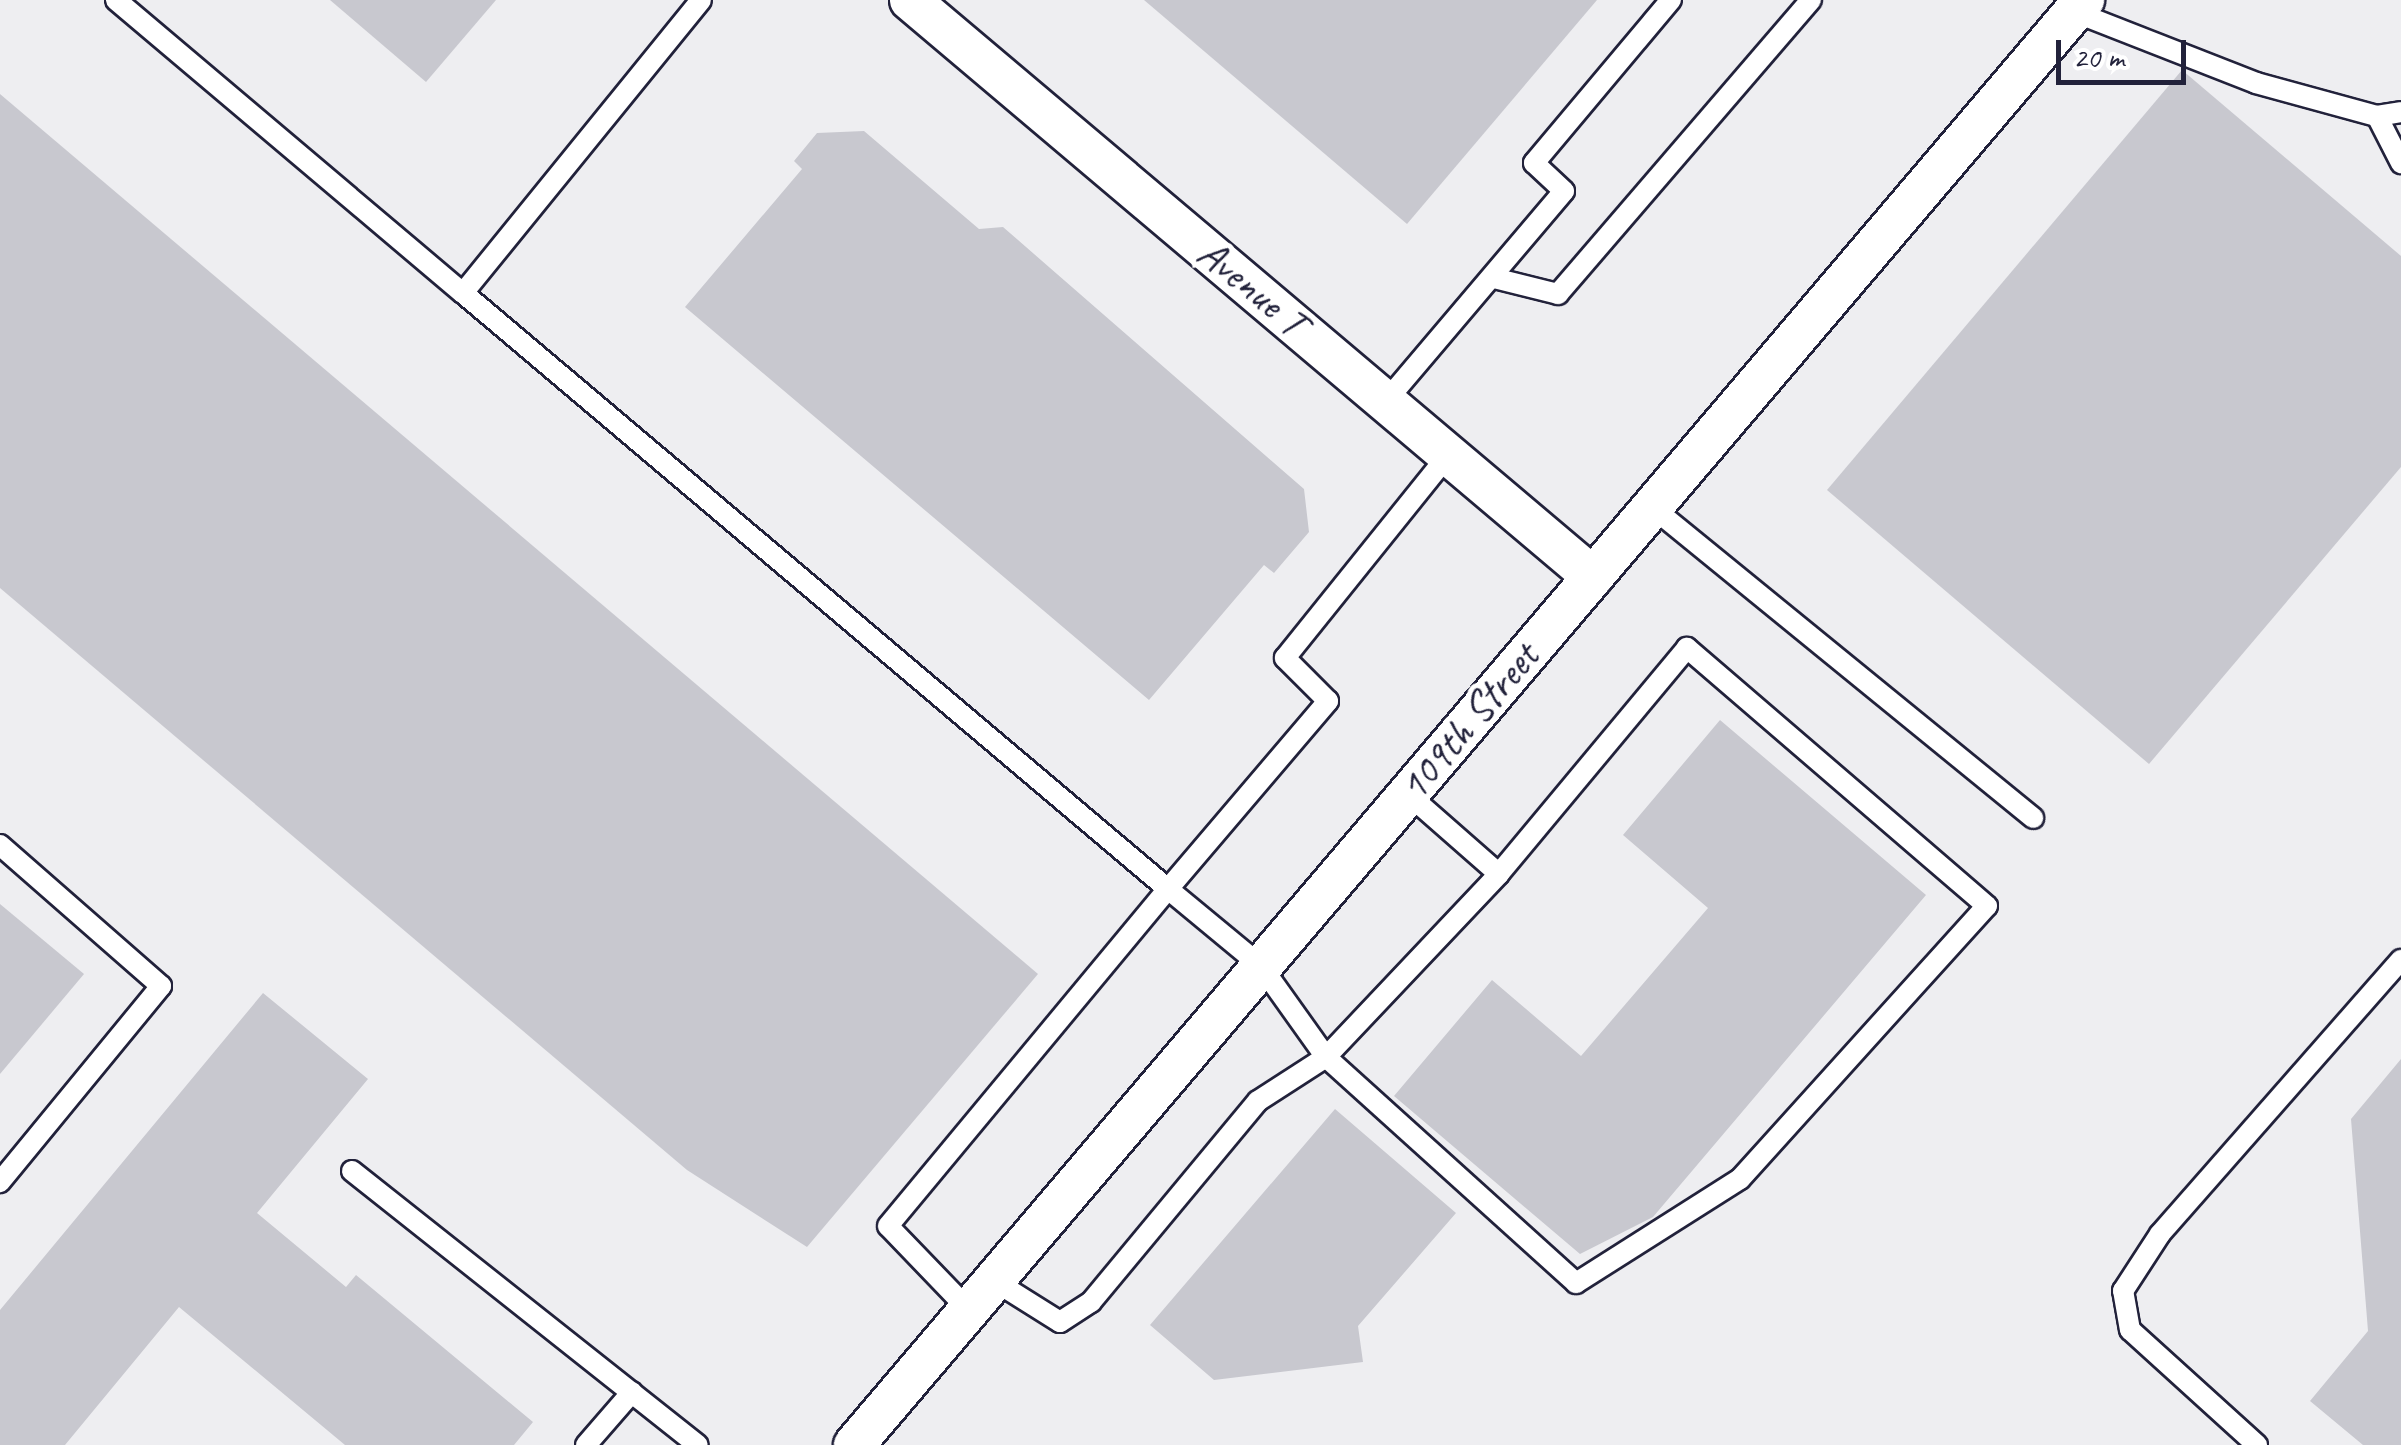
<!DOCTYPE html>
<style>
body{margin:0}
#map{position:relative;width:2401px;height:1445px;overflow:hidden;background:#fff;font-family:Caveat,sans-serif}
div>[style]{position:absolute}
.built>*{inset:0;background:#eeeef1;transform-origin:0 0}
.building>*{inset:0;background:#c8c8cf}
.roads{filter:drop-shadow(2px 0 #22223b) drop-shadow(-2px 0 #22223b) drop-shadow(0 2px #22223b) drop-shadow(0 -2px #22223b)}
.service>*{height:20px;margin:-10px;padding:0 10px;transform-origin:10px;border-radius:10px;background:#fff}
.minor>*{height:40px;margin:-20px;padding:0 20px;transform-origin:20px;border-radius:20px;background:#fff}
span{translate:-50% -50%;white-space:nowrap;text-align:center;line-height:1.15;-webkit-text-stroke:10px #fff;paint-order:stroke}
.street-label{font-size:42px;color:#22223b}
.scale{position:absolute;left:2056px;top:40px;width:130px;height:45px;box-sizing:border-box;border:5px solid #22223b;border-top:0;padding-left:12px;font-size:30px;line-height:35px;white-space:nowrap;color:#22223b;-webkit-text-stroke:8px #fff;paint-order:stroke}
</style>
<div id="map">
<div class="built">
<div style="left:0;top:0;width:2401px;height:1445px"></div>
</div>
<div class="building">
<div style="clip-path:polygon(330px 0,496px 0,426px 82px)"></div>
<div style="clip-path:polygon(1144px 0,1597px 0,1407px 224px)"></div>
<div style="clip-path:polygon(2182px 70px,2401px 256px,2401px 467px,2149px 764px,1827px 490px)"></div>
<div style="clip-path:polygon(0 94px,1038px 974px,807px 1247px,687px 1170px,0 588px)"></div>
<div style="clip-path:polygon(864px 131px,979px 229px,1003px 227px,1304px 489px,1309px 532px,1274px 573px,1264px 565px,1149px 700px,685px 307px,802px 169px,794px 161px,817px 133px)"></div>
<div style="clip-path:polygon(1720px 720px,1926px 895px,1653px 1217px,1580px 1254px,1394px 1096px,1492px 980px,1581px 1056px,1708px 908px,1623px 835px)"></div>
<div style="clip-path:polygon(0 904px,84px 974px,0 1074px)"></div>
<div style="clip-path:polygon(263px 993px,368px 1079px,257px 1213px,346px 1287px,356px 1275px,533px 1422px,514px 1445px,345px 1445px,179px 1307px,65px 1445px,0 1445px,0 1310px)"></div>
<div style="clip-path:polygon(2401px 1059px,2401px 1445px,2363px 1445px,2310px 1401px,2368px 1331px,2351px 1119px)"></div>
<div style="clip-path:polygon(1335px 1109px,1456px 1213px,1358px 1326px,1363px 1362px,1214px 1380px,1150px 1325px)"></div>
</div>
<div class="roads">
<div class="service">
<div style="left:116px;top:0;width:454px;rotate:40.2deg"></div>
<div style="left:463px;top:293px;width:377px;rotate:-50.9deg"></div>
<div style="left:2075px;top:12px;width:194px;rotate:21.4deg"></div>
<div style="left:2256px;top:83px;width:125px;rotate:15.3deg"></div>
<div style="left:2377px;top:116px;width:24px;rotate:-9deg"></div>
<div style="left:2377px;top:116px;width:53px;rotate:62.9deg"></div>
<div style="left:1494px;top:278px;width:66px;rotate:14deg"></div>
<div style="left:1558px;top:294px;width:388px;rotate:-49.3deg"></div>
<div style="left:463px;top:293px;width:923px;rotate:40.21deg"></div>
<div style="left:1168px;top:889px;width:247px;rotate:-49.6deg"></div>
<div style="left:1328px;top:701px;width:61px;rotate:-135deg"></div>
<div style="left:1285px;top:658px;width:260px;rotate:-51.2deg"></div>
<div style="left:1386px;top:401px;width:275px;rotate:-49.7deg"></div>
<div style="left:1564px;top:191px;width:41px;rotate:-137deg"></div>
<div style="left:1534px;top:163px;width:213px;rotate:-50deg"></div>
<div style="left:1652px;top:507px;width:492px;rotate:39.2deg"></div>
<div style="left:0;top:845px;width:214px;rotate:41.2deg"></div>
<div style="left:161px;top:986px;width:254px;rotate:129.4deg"></div>
<div style="left:352px;top:1171px;width:441px;rotate:38.4deg"></div>
<div style="left:993px;top:1280px;width:79px;rotate:32.1deg"></div>
<div style="left:1060px;top:1322px;width:37px;rotate:-33deg"></div>
<div style="left:1091px;top:1302px;width:261px;rotate:-50.3deg"></div>
<div style="left:1258px;top:1101px;width:81px;rotate:-32.9deg"></div>
<div style="left:1326px;top:1057px;width:252px;rotate:-46.6deg"></div>
<div style="left:1499px;top:874px;width:121px;rotate:-138.7deg"></div>
<div style="left:968px;top:1309px;width:115px;rotate:-133.9deg"></div>
<div style="left:888px;top:1226px;width:438px;rotate:-50.3deg"></div>
<div style="left:1168px;top:889px;width:121px;rotate:39.6deg"></div>
<div style="left:1261px;top:966px;width:112px;rotate:54.5deg"></div>
<div style="left:1326px;top:1057px;width:337px;rotate:42.1deg"></div>
<div style="left:1576px;top:1283px;width:194px;rotate:-32.4deg"></div>
<div style="left:1740px;top:1179px;width:368px;rotate:-47.9deg"></div>
<div style="left:1987px;top:906px;width:396px;rotate:-139.3deg"></div>
<div style="left:1687px;top:648px;width:294px;rotate:129.8deg"></div>
<div style="left:586px;top:1445px;width:70px;rotate:-49deg"></div>
<div style="left:2257px;top:1445px;width:171px;rotate:-137.8deg"></div>
<div style="left:2130px;top:1330px;width:40px;rotate:-100deg"></div>
<div style="left:2123px;top:1291px;width:68px;rotate:-57deg"></div>
<div style="left:2160px;top:1234px;width:365px;rotate:-48.7deg"></div>
</div>
<div class="minor">
<div style="left:910px;top:0;width:894px;rotate:40.19deg"></div>
<div style="left:854px;top:1445px;width:1898px;rotate:-49.6deg"></div>
</div>
</div>
<div class="street-label">
<span style="left:1252px;top:288px;rotate:40deg">Avenue T</span>
<span style="left:1469px;top:722px;rotate:-50deg">109th Street</span>
</div>
<div class="scale">20 m</div>
</div>
